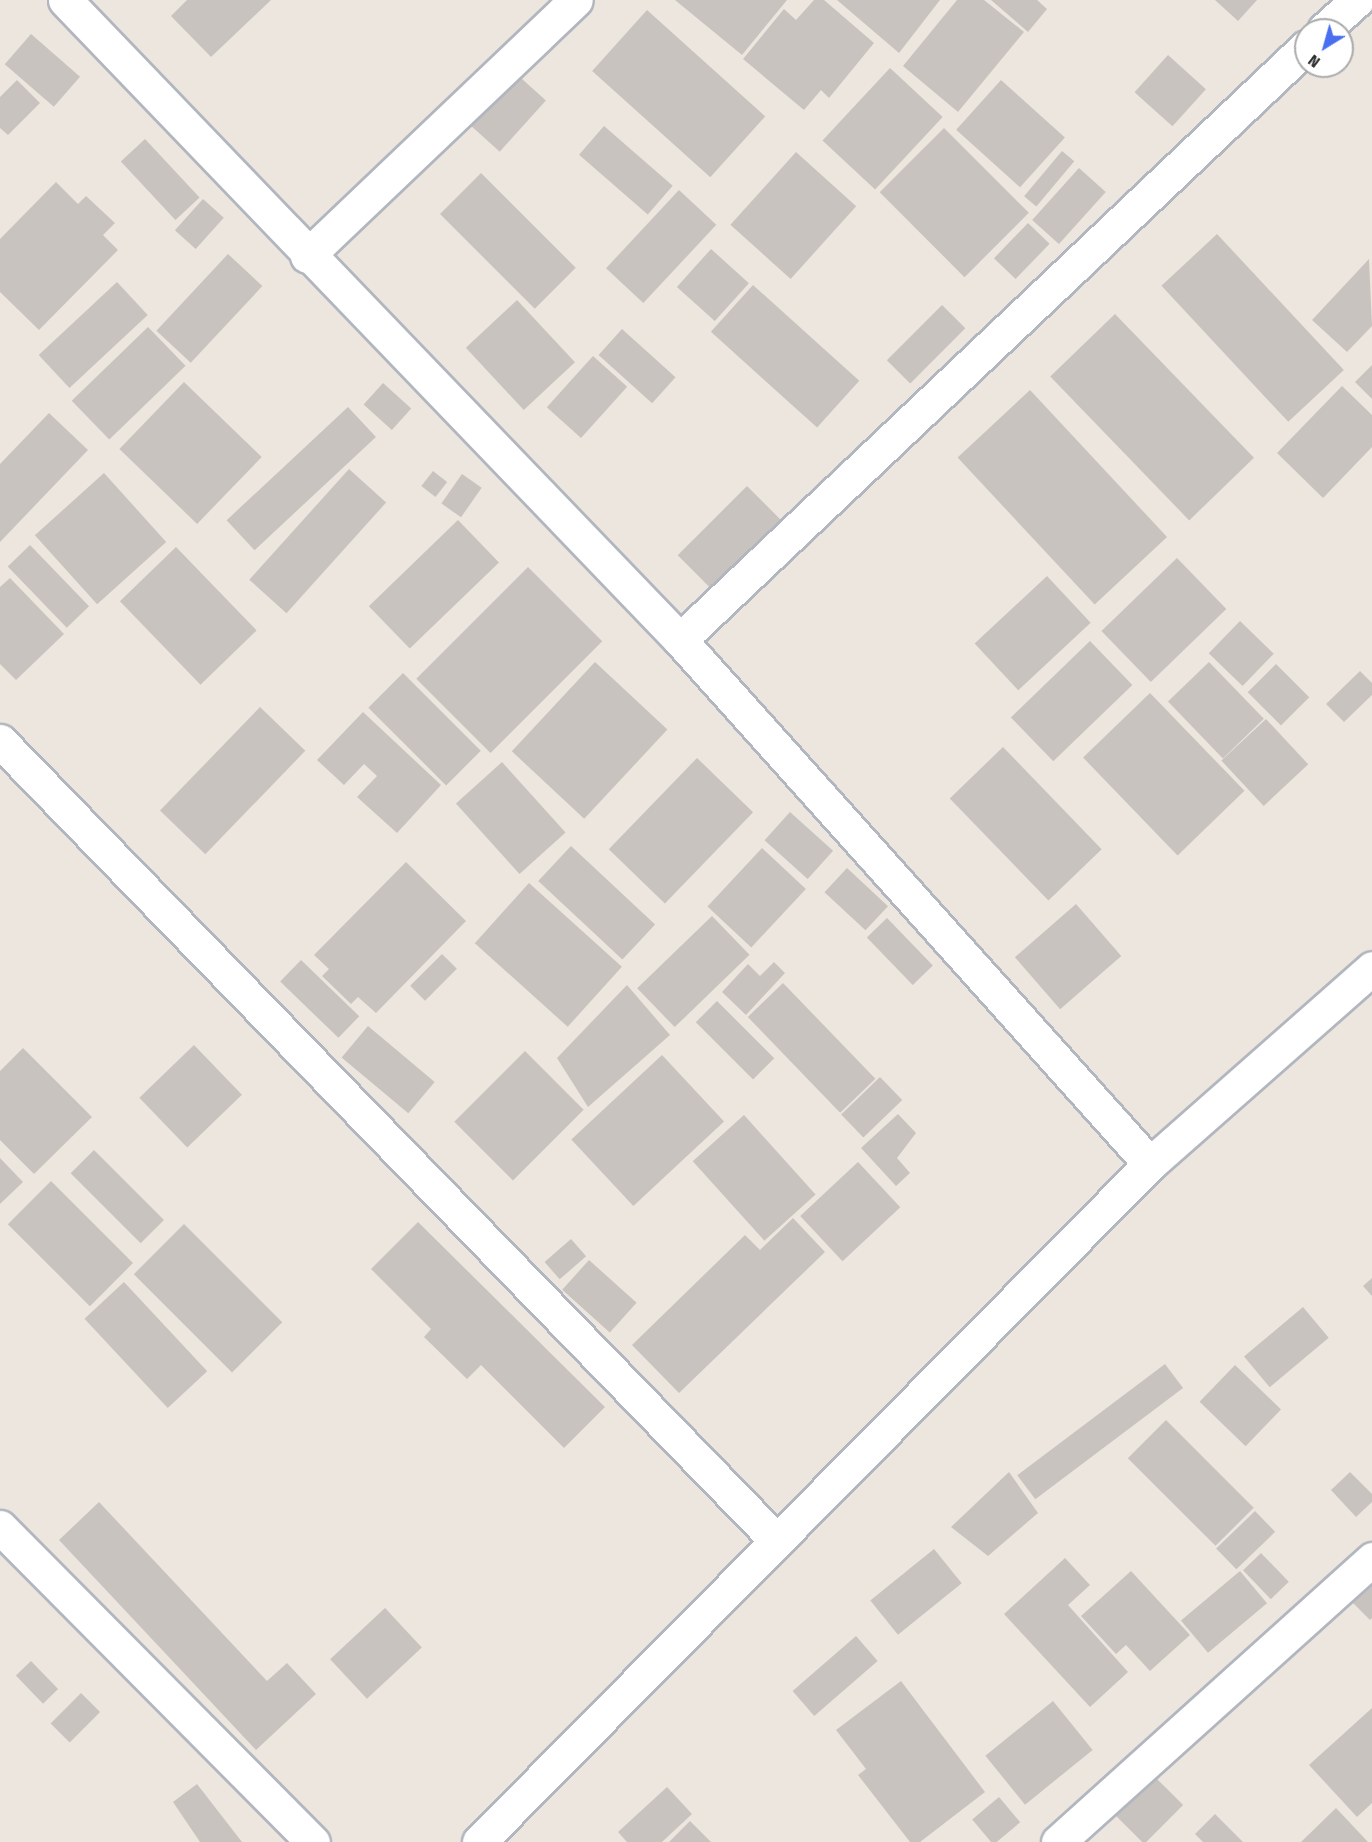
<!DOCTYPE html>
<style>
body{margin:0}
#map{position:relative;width:1372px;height:1842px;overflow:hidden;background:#ede6df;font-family:"Fira Sans Condensed",sans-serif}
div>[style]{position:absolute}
.building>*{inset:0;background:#c8c3be;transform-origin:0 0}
.roads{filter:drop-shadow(2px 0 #b2b6be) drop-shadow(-2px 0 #b2b6be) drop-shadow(0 2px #b2b6be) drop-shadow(0 -2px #b2b6be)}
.minor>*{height:33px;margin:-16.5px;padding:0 16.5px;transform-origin:16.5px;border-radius:16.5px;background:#fff}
span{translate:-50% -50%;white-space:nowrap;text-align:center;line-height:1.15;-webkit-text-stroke:4.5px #fff;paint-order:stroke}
.north{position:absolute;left:1294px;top:18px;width:60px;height:60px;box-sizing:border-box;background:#fff;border:2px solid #ababab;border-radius:50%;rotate:217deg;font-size:16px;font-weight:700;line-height:24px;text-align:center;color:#2c2c2c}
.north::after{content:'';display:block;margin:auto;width:21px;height:27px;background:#496ff0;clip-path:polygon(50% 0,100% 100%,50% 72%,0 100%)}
</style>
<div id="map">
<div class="building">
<div style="clip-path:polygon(187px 0,271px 0,211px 57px,171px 16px)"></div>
<div style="clip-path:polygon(675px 0,787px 0,742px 55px)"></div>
<div style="clip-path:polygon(814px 0,824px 0,874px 43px,829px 98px,821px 90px,804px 110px,743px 59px,784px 9px,796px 20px)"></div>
<div style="clip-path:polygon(837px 0,940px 0,899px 53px)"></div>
<div style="clip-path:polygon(957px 0,984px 0,1024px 32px,958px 112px,903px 66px)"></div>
<div style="clip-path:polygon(991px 0,1037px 0,1047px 9px,1028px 32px)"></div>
<div style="clip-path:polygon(1215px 0,1257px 0,1238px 21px)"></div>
<div style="left:647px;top:10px;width:159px;height:82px;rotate:42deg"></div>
<div style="left:31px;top:34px;width:65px;height:40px;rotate:41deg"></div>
<div style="left:1168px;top:55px;width:51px;height:50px;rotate:42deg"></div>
<div style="left:890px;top:68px;width:72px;height:99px;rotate:43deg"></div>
<div style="left:511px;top:69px;width:47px;height:69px;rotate:42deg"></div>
<div style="clip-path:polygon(17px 80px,40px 103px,8px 135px,0 128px,0 97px)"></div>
<div style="left:1001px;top:80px;width:86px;height:67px;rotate:42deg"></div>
<div style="left:604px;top:126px;width:91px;height:38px;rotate:41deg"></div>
<div style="left:944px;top:128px;width:120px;height:91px;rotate:45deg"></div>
<div style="left:145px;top:139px;width:80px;height:33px;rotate:47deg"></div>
<div style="left:1062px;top:151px;width:16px;height:59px;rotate:40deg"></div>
<div style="left:796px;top:152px;width:81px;height:98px;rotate:42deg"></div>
<div style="left:1079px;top:168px;width:36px;height:70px;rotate:42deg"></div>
<div style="left:481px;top:173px;width:134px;height:58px;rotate:45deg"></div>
<div style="clip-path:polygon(56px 182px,78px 204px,86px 196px,115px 223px,103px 235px,118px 250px,39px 330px,0 292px,0 239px)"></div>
<div style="left:679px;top:190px;width:51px;height:107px;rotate:43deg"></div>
<div style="left:203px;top:199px;width:28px;height:42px;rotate:42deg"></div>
<div style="left:1028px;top:223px;width:30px;height:49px;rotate:44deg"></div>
<div style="left:1217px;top:234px;width:186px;height:76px;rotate:47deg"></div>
<div style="left:711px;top:249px;width:51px;height:51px;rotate:42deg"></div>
<div style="left:228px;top:254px;width:47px;height:105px;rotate:43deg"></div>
<div style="clip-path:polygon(1369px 259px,1372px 326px,1347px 352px,1312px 320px)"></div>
<div style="left:117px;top:282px;width:45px;height:107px;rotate:47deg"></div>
<div style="left:753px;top:285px;width:143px;height:63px;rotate:42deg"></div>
<div style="left:517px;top:300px;width:85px;height:70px;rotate:47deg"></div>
<div style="left:942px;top:305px;width:33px;height:78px;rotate:45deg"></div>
<div style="left:1115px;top:314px;width:200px;height:90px;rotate:46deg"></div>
<div style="left:148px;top:327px;width:54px;height:106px;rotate:46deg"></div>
<div style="left:622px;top:329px;width:72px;height:35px;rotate:42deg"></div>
<div style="left:593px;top:356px;width:46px;height:69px;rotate:42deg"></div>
<div style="clip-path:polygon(1372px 365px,1372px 399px,1355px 382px)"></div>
<div style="left:184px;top:382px;width:108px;height:93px;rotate:44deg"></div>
<div style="left:383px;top:383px;width:38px;height:29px;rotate:42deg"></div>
<div style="clip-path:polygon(1342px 386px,1372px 415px,1372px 447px,1323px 498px,1277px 453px)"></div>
<div style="left:1030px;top:390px;width:201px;height:99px;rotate:47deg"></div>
<div style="left:348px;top:407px;width:41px;height:166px;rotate:47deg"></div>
<div style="clip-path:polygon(49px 413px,88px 450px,0 542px,0 464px)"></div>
<div style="left:349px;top:469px;width:50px;height:149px;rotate:42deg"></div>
<div style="left:433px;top:471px;width:18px;height:19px;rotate:38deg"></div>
<div style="left:104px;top:473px;width:93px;height:93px;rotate:48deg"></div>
<div style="left:462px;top:474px;width:24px;height:36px;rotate:35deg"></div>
<div style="left:747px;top:486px;width:48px;height:98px;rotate:45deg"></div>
<div style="left:458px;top:520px;width:59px;height:124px;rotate:46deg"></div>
<div style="left:30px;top:545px;width:85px;height:31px;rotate:46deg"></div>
<div style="left:176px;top:547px;width:116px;height:78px;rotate:46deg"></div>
<div style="left:1177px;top:558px;width:71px;height:105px;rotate:46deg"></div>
<div style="left:528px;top:567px;width:105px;height:158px;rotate:45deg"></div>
<div style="left:1047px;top:576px;width:64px;height:99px;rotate:47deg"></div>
<div style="clip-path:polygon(10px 578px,64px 634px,16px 680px,0 664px,0 587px)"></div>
<div style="left:1240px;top:621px;width:47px;height:45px;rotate:44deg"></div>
<div style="left:1090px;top:641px;width:61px;height:110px;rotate:46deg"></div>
<div style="left:595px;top:662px;width:99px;height:122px;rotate:43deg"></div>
<div style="left:1209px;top:662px;width:79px;height:57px;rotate:46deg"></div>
<div style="left:1276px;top:664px;width:47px;height:40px;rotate:45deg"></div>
<div style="clip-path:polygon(1360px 671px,1372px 683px,1372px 695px,1344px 722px,1326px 704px)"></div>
<div style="left:403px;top:673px;width:110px;height:49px;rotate:45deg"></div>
<div style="left:1150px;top:693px;width:136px;height:93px;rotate:46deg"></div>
<div style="left:260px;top:707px;width:63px;height:144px;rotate:44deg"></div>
<div style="clip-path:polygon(363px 712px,441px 785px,397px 833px,357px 797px,377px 776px,364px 764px,344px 785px,317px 760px)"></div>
<div style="left:1266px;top:719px;width:62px;height:61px;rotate:47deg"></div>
<div style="left:1003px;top:747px;width:142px;height:74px;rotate:46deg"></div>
<div style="left:697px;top:758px;width:78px;height:127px;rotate:44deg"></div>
<div style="left:502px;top:762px;width:95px;height:62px;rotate:48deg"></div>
<div style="left:790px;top:812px;width:58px;height:38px;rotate:42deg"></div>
<div style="left:571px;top:846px;width:115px;height:48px;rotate:43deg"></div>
<div style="left:762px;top:848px;width:60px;height:80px;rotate:43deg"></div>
<div style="clip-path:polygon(406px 862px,466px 921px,376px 1013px,358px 997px,351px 1004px,322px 976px,329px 969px,314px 955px)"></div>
<div style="left:847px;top:868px;width:56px;height:33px;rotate:43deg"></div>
<div style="left:529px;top:883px;width:125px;height:81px;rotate:42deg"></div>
<div style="left:1076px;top:904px;width:69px;height:81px;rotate:49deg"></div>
<div style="left:712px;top:916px;width:54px;height:104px;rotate:46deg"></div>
<div style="left:887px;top:918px;width:66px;height:28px;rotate:46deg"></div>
<div style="left:442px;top:954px;width:21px;height:45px;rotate:45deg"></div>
<div style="left:301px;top:960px;width:81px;height:30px;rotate:44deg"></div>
<div style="clip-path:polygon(774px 962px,785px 973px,746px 1015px,722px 992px,748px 964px,760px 976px)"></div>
<div style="left:783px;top:983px;width:133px;height:49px;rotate:46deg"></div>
<div style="clip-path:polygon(627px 985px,670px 1035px,588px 1107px,557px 1058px)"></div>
<div style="left:717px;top:1001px;width:81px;height:30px;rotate:45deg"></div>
<div style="left:368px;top:1026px;width:87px;height:41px;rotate:40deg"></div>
<div style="left:194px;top:1045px;width:69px;height:76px;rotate:46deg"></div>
<div style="clip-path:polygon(23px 1048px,92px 1117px,34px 1174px,0 1140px,0 1071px)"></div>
<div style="left:525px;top:1051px;width:83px;height:100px;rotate:45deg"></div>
<div style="left:662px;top:1055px;width:91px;height:124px;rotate:47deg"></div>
<div style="left:880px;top:1077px;width:32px;height:54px;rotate:46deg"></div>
<div style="clip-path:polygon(898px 1114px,916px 1133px,897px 1158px,910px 1173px,896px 1186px,861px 1148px)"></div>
<div style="left:744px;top:1115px;width:107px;height:69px;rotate:48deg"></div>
<div style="left:94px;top:1150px;width:99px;height:33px;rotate:45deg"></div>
<div style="clip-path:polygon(0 1158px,23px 1182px,0 1204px)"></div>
<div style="left:858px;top:1162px;width:62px;height:79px;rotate:47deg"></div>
<div style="left:51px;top:1181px;width:116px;height:61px;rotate:45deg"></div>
<div style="clip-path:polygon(793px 1218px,825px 1252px,679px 1393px,632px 1345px,745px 1235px,760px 1250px)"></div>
<div style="clip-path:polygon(418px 1222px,605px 1407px,564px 1448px,481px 1365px,467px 1379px,424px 1337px,431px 1329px,371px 1269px)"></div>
<div style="left:184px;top:1224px;width:139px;height:71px;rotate:45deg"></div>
<div style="left:571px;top:1239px;width:23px;height:35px;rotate:49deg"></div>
<div style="left:589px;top:1260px;width:64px;height:40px;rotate:42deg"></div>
<div style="clip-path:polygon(1372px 1278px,1372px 1296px,1363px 1286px)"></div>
<div style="left:124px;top:1282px;width:122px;height:54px;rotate:47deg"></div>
<div style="left:1303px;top:1307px;width:40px;height:77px;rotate:50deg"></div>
<div style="left:1165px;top:1364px;width:30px;height:185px;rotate:53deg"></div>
<div style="left:1235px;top:1365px;width:64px;height:51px;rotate:44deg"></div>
<div style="left:1166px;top:1420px;width:124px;height:54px;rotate:45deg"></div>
<div style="clip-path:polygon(1009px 1472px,1038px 1513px,988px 1556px,951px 1527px)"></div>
<div style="clip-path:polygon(1350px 1472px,1372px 1494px,1372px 1502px,1356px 1517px,1331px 1490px)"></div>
<div style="clip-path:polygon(99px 1502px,267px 1681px,287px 1663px,316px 1694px,256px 1750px,59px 1540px)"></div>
<div style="left:1255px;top:1511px;width:29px;height:54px;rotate:46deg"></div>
<div style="left:934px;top:1549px;width:44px;height:82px;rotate:51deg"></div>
<div style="left:1261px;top:1553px;width:40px;height:25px;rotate:46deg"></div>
<div style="clip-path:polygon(1065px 1558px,1090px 1585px,1068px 1605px,1128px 1672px,1090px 1707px,1004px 1614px)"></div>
<div style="clip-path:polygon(1131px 1571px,1190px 1635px,1150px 1671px,1126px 1645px,1116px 1654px,1081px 1616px)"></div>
<div style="left:1240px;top:1571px;width:42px;height:77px;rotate:50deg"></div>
<div style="clip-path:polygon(1372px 1577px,1372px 1618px,1370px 1620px,1349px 1599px)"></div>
<div style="left:385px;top:1608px;width:54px;height:75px;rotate:47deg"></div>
<div style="left:856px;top:1636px;width:33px;height:84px;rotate:49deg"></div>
<div style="left:31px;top:1661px;width:39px;height:21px;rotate:46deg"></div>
<div style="clip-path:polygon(901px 1681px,985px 1792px,920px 1842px,910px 1842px,858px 1775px,866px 1769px,836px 1730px)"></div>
<div style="left:81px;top:1693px;width:27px;height:43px;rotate:45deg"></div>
<div style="left:1053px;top:1701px;width:63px;height:87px;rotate:51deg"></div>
<div style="clip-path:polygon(1372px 1708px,1372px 1803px,1357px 1817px,1309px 1765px)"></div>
<div style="left:1152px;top:1774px;width:44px;height:55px;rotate:45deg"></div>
<div style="clip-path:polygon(197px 1784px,242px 1842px,200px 1842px,173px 1802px)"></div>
<div style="clip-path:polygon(667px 1787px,692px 1814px,662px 1842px,627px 1842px,618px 1832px)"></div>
<div style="left:999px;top:1797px;width:33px;height:35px;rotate:50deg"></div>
<div style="clip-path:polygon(1336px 1808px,1368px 1842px,1301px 1842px)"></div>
<div style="clip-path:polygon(1215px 1814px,1243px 1842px,1203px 1842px,1195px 1834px)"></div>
<div style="clip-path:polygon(690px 1821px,711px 1842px,669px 1842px)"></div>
</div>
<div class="roads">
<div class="minor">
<div style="left:65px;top:0;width:888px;rotate:46.14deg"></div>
<div style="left:680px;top:640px;width:704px;rotate:48.11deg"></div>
<div style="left:1324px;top:30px;width:45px;rotate:-42.3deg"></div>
<div style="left:307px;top:256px;width:371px;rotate:-43.6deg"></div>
<div style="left:680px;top:640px;width:862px;rotate:-43.45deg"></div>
<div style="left:0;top:741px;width:1115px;rotate:45.84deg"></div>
<div style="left:0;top:1527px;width:444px;rotate:45.2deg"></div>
<div style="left:479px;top:1842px;width:954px;rotate:-45.3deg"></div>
<div style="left:1150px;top:1164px;width:296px;rotate:-41.4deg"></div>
<div style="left:1058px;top:1842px;width:423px;rotate:-42deg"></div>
</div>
</div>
<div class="north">N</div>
</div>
